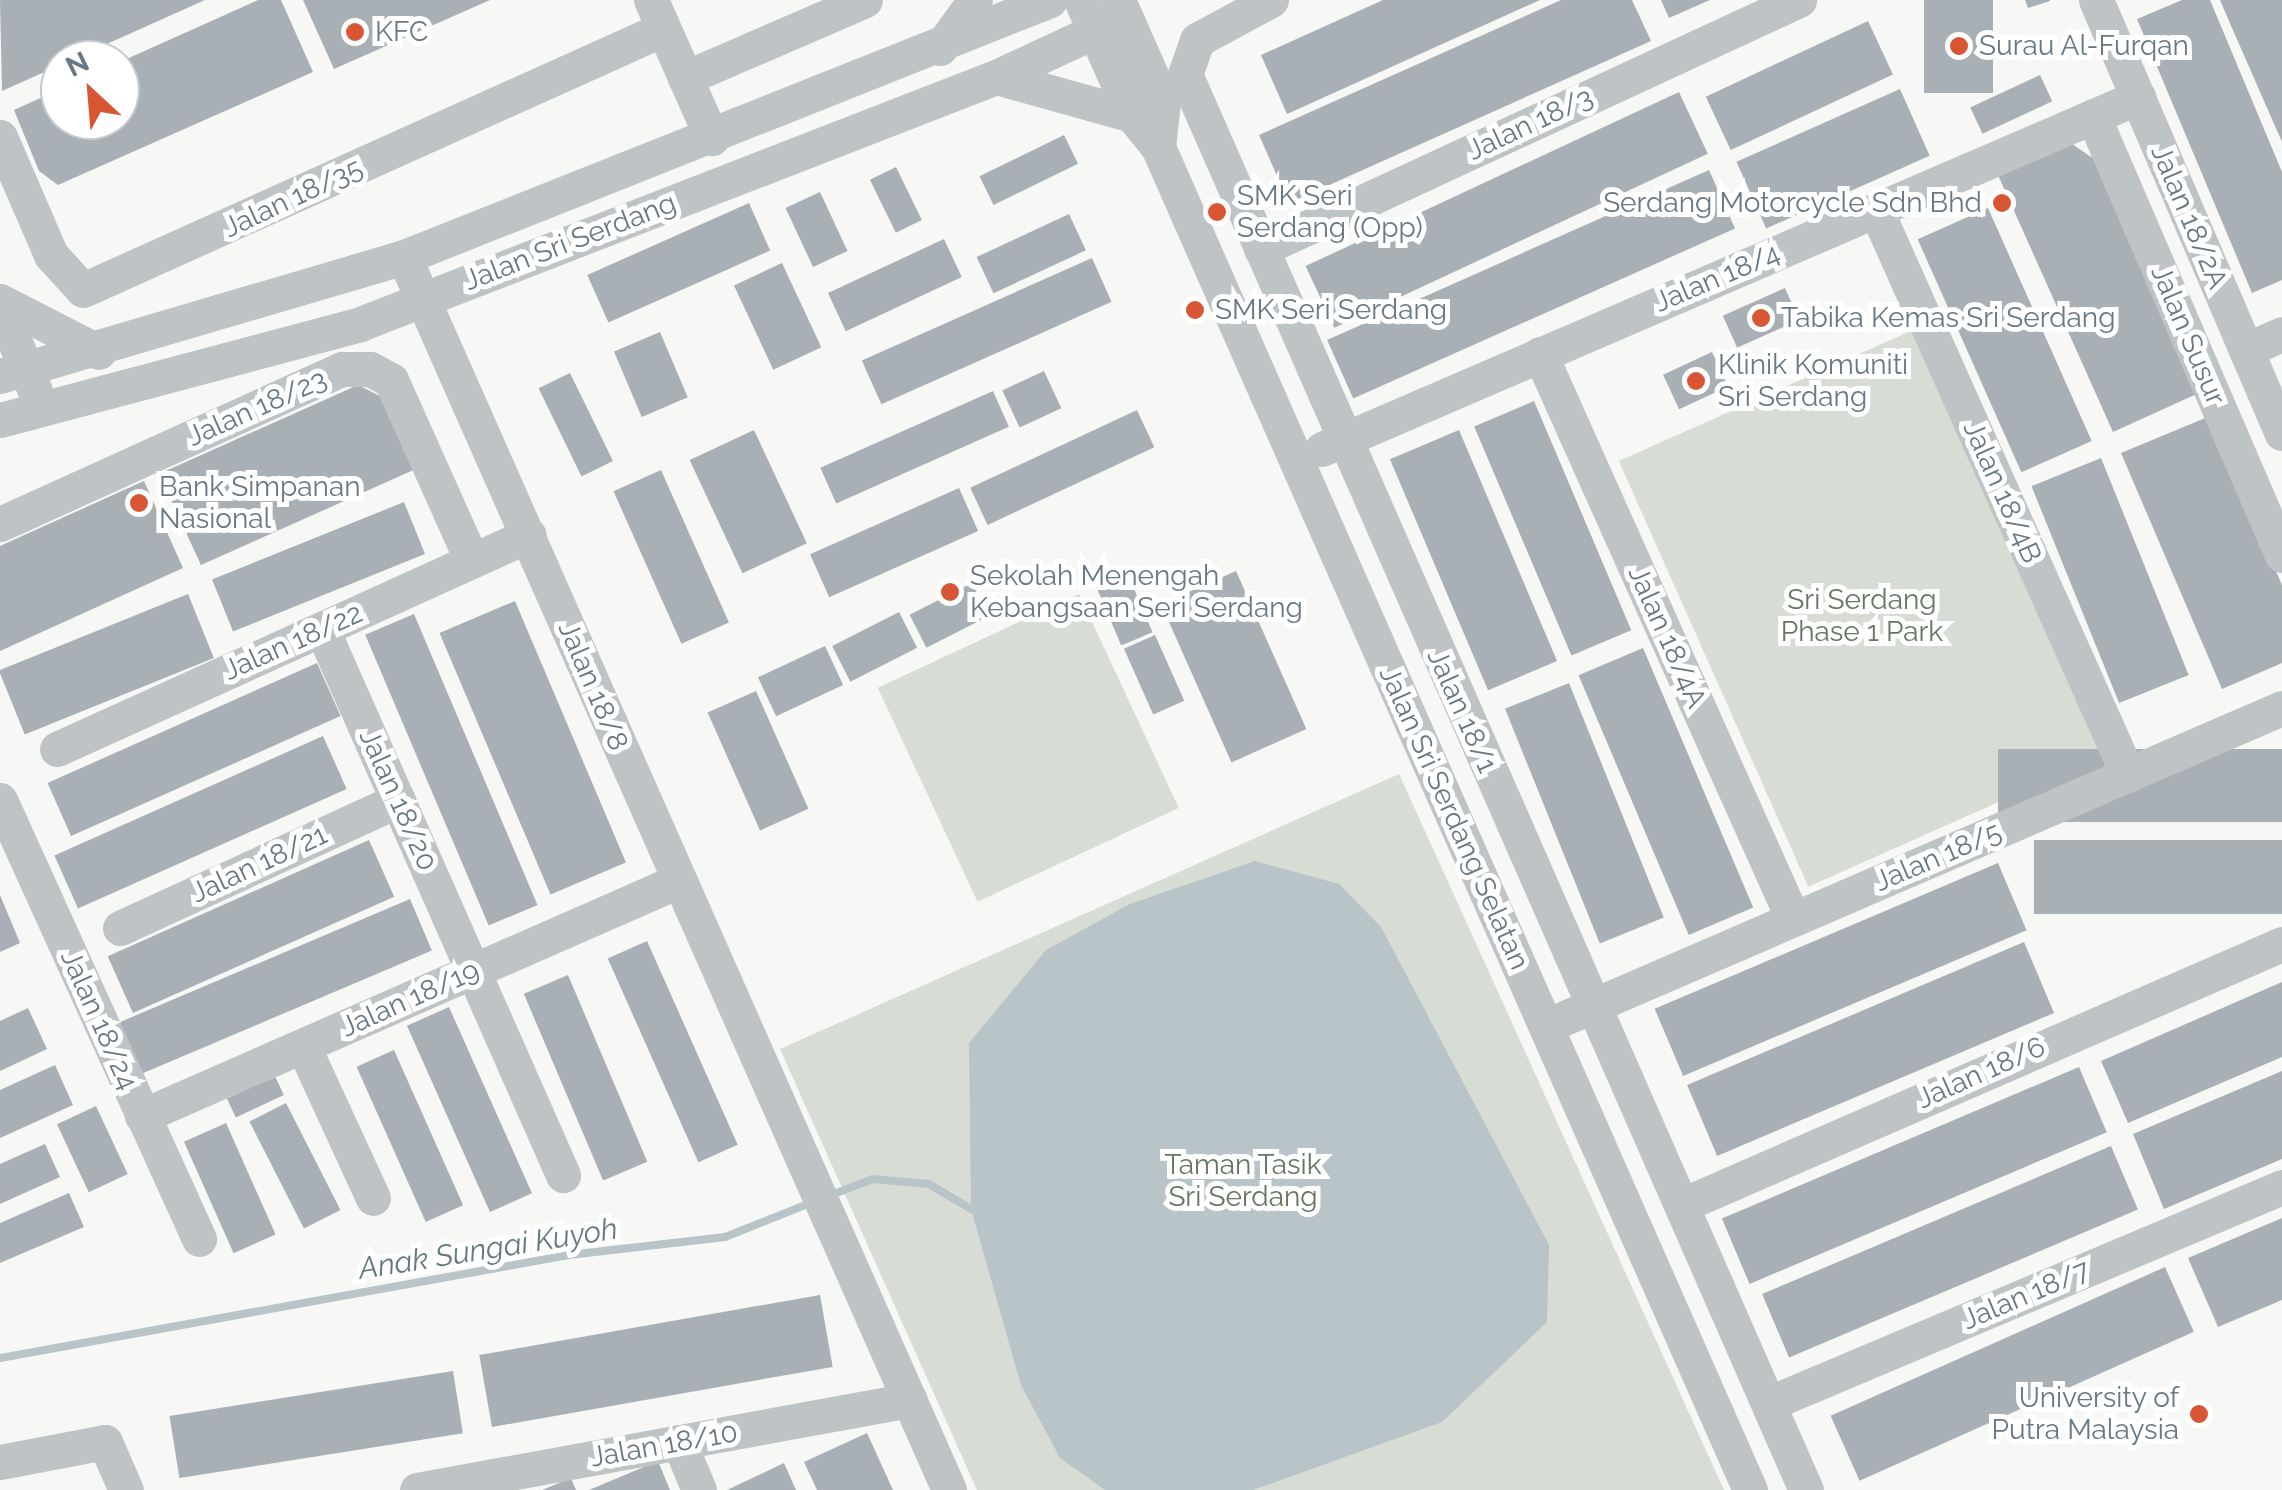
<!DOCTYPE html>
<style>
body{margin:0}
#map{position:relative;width:2282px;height:1490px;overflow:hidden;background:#f7f7f5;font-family:Raleway,sans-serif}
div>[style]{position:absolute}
.green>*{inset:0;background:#d7dcd4;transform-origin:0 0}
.water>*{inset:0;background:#b8c4c8}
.stream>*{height:8px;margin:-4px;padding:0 4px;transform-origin:4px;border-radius:4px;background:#b8c4c8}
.building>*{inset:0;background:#a8b0b5;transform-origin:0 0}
.minor>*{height:35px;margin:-17.5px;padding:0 17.5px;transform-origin:17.5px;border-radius:17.5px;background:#bec3c6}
.dots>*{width:28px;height:28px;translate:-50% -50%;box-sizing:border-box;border:5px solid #fff;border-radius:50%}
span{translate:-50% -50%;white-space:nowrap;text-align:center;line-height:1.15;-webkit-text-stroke:10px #fff;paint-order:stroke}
.poi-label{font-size:28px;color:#687884}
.left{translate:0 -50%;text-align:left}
.right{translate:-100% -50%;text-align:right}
.street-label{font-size:28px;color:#687884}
.park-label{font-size:28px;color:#677663}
.water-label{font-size:30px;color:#64797f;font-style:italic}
.north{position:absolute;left:40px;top:40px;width:100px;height:100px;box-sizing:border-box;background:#fff;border:2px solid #c3c9ce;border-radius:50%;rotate:334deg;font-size:28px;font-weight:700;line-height:40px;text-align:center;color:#687884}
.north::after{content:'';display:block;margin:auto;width:35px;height:45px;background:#d85634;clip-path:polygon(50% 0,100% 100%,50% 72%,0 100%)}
</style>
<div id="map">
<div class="green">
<div style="left:1913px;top:330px;width:466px;height:322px;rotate:66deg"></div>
<div style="left:1079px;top:594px;width:236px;height:222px;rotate:65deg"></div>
<div style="clip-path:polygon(1399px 774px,1724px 1490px,977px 1490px,780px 1049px)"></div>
</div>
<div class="water">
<div style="clip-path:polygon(1255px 861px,1339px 884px,1381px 927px,1549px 1245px,1547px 1322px,1442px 1422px,1253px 1490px,1105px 1490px,1060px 1458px,1021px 1385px,971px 1209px,969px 1043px,1046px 950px,1130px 904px)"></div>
</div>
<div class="stream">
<div style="left:831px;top:1195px;width:45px;rotate:-20.9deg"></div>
<div style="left:873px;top:1179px;width:56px;rotate:5.1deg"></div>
<div style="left:929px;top:1184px;width:49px;rotate:30.8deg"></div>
<div style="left:0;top:1358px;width:578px;rotate:-10.26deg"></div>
<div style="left:569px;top:1255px;width:157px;rotate:-6.6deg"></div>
<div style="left:725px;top:1237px;width:95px;rotate:-21.7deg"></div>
</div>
<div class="building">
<div style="clip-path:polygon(0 0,205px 0,2px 91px)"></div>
<div style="clip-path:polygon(258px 0,281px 0,313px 72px,58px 185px,39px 171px,14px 110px,60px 89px,60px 120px,120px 120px,120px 62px)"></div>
<div style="clip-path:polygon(303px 0,490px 0,334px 69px)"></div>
<div style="clip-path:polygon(1383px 0,1540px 0,1287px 114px,1261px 55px)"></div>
<div style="clip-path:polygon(1561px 0,1632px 0,1651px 41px,1289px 203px,1259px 135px)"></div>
<div style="clip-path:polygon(1661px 0,1710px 0,1669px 18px)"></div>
<div style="left:1924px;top:0;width:69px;height:93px"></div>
<div style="clip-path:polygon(2025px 0,2050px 0,2050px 1px,2028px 8px)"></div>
<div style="clip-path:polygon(2182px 0,2210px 0,2282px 172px,2282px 280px,2252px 293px,2137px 19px)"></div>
<div style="clip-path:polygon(2220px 0,2282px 0,2282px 142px,2232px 28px)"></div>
<div style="left:1868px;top:21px;width:59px;height:179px;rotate:65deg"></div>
<div style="left:2040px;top:75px;width:29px;height:77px;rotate:65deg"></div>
<div style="left:1900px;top:89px;width:73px;height:179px;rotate:66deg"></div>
<div style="left:1679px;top:92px;width:68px;height:412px;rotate:65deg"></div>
<div style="left:1064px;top:135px;width:32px;height:94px;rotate:64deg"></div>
<div style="clip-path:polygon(2072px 144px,2097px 161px,2201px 392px,2113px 432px,1998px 175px)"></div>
<div style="left:896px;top:167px;width:59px;height:29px;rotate:64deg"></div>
<div style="left:1709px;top:170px;width:64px;height:418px;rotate:66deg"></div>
<div style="left:820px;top:192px;width:65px;height:38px;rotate:65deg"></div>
<div style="left:749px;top:203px;width:52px;height:177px;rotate:66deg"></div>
<div style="left:1988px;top:208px;width:255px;height:77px;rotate:66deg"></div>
<div style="left:1069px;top:214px;width:40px;height:102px;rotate:65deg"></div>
<div style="left:944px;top:239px;width:42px;height:128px;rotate:65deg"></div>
<div style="left:1092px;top:258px;width:48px;height:252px;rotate:66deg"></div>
<div style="left:782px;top:263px;width:93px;height:53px;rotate:65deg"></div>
<div style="left:1785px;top:288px;width:35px;height:68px;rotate:66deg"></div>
<div style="left:660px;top:332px;width:71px;height:50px;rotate:67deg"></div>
<div style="left:1712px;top:352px;width:38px;height:54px;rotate:65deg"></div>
<div style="left:1044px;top:371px;width:41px;height:46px;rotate:65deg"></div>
<div style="left:570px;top:373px;width:98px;height:35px;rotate:64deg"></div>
<div style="clip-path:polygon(358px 385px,384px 398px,418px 468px,201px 565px,159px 474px)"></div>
<div style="left:993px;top:391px;width:39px;height:189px;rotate:66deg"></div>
<div style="left:1534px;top:401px;width:249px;height:65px;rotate:67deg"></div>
<div style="left:1137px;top:410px;width:41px;height:184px;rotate:65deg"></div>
<div style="clip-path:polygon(2210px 416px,2282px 585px,2282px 663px,2222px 689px,2121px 453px)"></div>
<div style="left:754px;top:430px;width:125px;height:71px;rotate:65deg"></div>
<div style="left:1459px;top:430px;width:251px;height:75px;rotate:67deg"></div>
<div style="left:2101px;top:458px;width:234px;height:75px;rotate:68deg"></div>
<div style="left:661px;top:470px;width:167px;height:52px;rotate:66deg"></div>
<div style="clip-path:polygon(144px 481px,183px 568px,0 651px,0 546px)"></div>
<div style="left:959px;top:488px;width:47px;height:163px;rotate:66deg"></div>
<div style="left:404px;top:502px;width:56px;height:207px;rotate:68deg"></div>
<div style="left:1124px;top:565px;width:73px;height:34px;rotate:67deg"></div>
<div style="left:1236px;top:571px;width:173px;height:82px;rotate:66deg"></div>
<div style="left:972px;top:583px;width:37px;height:70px;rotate:63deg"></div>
<div style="left:188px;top:594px;width:69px;height:204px;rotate:68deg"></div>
<div style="left:515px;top:601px;width:284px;height:82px;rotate:67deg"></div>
<div style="left:899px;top:612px;width:40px;height:75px;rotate:63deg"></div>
<div style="left:414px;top:614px;width:316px;height:53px;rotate:67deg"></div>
<div style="left:1155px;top:635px;width:72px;height:34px;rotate:66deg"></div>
<div style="left:825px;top:646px;width:43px;height:74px;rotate:65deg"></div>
<div style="left:1643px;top:648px;width:282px;height:70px;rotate:67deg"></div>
<div style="left:317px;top:663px;width:58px;height:295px;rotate:66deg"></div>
<div style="left:1569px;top:683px;width:253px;height:69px;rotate:68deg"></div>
<div style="left:756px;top:691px;width:129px;height:53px;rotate:66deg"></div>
<div style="left:323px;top:736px;width:58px;height:294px;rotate:66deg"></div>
<div style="left:2282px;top:749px;width:73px;height:284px;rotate:90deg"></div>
<div style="left:369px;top:840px;width:62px;height:286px;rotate:66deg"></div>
<div style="left:2282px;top:840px;width:74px;height:248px;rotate:90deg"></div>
<div style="left:1998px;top:863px;width:73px;height:373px;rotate:67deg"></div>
<div style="clip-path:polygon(0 895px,20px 943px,0 952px)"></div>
<div style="left:410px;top:899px;width:56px;height:316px;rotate:67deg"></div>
<div style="left:647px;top:941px;width:223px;height:43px;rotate:66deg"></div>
<div style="left:2024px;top:942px;width:77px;height:366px;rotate:67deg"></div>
<div style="left:568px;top:975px;width:203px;height:48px;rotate:67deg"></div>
<div style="clip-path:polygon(2282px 982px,2282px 1057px,2128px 1123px,2101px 1061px)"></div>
<div style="left:449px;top:1007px;width:204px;height:46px;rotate:66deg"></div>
<div style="clip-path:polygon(28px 1008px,47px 1049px,0 1071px,0 1021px)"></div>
<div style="left:394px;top:1050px;width:170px;height:41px;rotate:66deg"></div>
<div style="clip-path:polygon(55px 1065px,73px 1105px,0 1138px,0 1090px)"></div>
<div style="left:2079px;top:1067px;width:71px;height:388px;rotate:67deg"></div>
<div style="clip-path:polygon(2282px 1071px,2282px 1159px,2164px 1209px,2133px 1134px)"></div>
<div style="left:275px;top:1076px;width:21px;height:53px;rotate:65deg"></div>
<div style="left:286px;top:1103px;width:120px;height:41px;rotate:63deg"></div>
<div style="left:96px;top:1106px;width:75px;height:43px;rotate:65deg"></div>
<div style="left:226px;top:1123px;width:122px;height:46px;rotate:66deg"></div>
<div style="clip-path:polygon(45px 1144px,60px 1177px,0 1204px,0 1164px)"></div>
<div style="left:2111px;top:1146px;width:69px;height:379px;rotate:67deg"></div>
<div style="clip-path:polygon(69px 1193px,84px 1227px,0 1263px,0 1223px)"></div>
<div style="clip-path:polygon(2282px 1218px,2282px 1300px,2218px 1327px,2188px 1258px)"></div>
<div style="left:2165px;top:1267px;width:71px;height:366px;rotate:66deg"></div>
<div style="left:820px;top:1295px;width:73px;height:346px;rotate:80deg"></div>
<div style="left:453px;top:1371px;width:63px;height:287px;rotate:81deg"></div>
<div style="clip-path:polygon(867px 1433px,893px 1490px,817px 1490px,804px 1462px)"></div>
<div style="clip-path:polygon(658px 1461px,670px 1490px,589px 1490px)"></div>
<div style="clip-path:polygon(784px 1463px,796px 1490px,727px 1490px)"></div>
<div style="clip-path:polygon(571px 1478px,576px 1490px,542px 1490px)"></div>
</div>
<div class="minor">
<div style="left:651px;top:0;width:151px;rotate:66.2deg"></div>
<div style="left:1081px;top:0;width:126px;rotate:66.1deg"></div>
<div style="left:1132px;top:115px;width:41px;rotate:50.9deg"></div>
<div style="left:1158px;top:147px;width:1468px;rotate:66.21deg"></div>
<div style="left:1118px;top:0;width:111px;rotate:66.2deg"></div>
<div style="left:1163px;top:102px;width:45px;rotate:96.3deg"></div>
<div style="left:1271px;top:0;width:84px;rotate:151.6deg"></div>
<div style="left:1197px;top:40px;width:36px;rotate:109deg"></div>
<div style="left:1185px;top:74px;width:1546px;rotate:66.32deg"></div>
<div style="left:2096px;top:0;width:471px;rotate:66.8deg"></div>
<div style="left:940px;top:48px;width:59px;rotate:-53.9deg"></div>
<div style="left:996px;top:77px;width:141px;rotate:15.6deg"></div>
<div style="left:685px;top:78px;width:196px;rotate:-23.4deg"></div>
<div style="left:2093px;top:116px;width:478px;rotate:66.7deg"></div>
<div style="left:0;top:137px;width:129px;rotate:66.6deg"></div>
<div style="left:51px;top:255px;width:47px;rotate:47.6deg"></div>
<div style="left:83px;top:290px;width:636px;rotate:-24.23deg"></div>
<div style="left:1876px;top:210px;width:619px;rotate:65.96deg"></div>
<div style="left:1261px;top:249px;width:593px;rotate:-24.84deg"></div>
<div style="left:404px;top:257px;width:1348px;rotate:66.15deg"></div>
<div style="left:0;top:301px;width:111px;rotate:27.3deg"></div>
<div style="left:0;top:305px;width:93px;rotate:67.9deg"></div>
<div style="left:2246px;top:350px;width:39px;rotate:-24deg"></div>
<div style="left:1540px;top:354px;width:619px;rotate:65.88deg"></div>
<div style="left:0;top:376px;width:421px;rotate:-16.4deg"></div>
<div style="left:404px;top:257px;width:695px;rotate:-21.69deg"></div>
<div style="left:0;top:420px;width:373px;rotate:-14.9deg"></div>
<div style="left:360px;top:324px;width:682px;rotate:-21.22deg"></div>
<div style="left:996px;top:77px;width:142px;rotate:-24.9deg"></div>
<div style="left:1322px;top:449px;width:889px;rotate:-23.33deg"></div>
<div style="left:0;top:524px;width:375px;rotate:-24.4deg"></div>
<div style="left:342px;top:369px;width:28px"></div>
<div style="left:370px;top:369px;width:24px;rotate:28deg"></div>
<div style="left:391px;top:380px;width:198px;rotate:65.9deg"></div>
<div style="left:322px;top:629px;width:597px;rotate:66.18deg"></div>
<div style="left:57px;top:749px;width:518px;rotate:-24.39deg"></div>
<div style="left:0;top:800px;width:482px;rotate:65.6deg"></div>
<div style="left:120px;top:928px;width:306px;rotate:-24.7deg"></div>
<div style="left:1546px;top:1026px;width:802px;rotate:-23.37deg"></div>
<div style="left:304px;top:1048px;width:165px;rotate:65.3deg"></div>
<div style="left:142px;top:1116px;width:585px;rotate:-23.67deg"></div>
<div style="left:1682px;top:1205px;width:654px;rotate:-23.51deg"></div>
<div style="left:1770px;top:1403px;width:556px;rotate:-22.87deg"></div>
<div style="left:679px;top:1442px;width:52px;rotate:67.4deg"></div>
<div style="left:0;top:1462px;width:107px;rotate:-10.8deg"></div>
<div style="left:105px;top:1442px;width:52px;rotate:66.4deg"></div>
<div style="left:417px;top:1490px;width:501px;rotate:-10.35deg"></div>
</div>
<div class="dots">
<div style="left:355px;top:32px;background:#d85634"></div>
<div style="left:1959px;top:46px;background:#d85634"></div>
<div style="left:2002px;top:203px;background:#d85634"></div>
<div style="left:1217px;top:212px;background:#d85634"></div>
<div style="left:1195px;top:310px;background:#d85634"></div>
<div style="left:1761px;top:318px;background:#d85634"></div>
<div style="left:1696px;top:381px;background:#d85634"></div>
<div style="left:139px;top:503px;background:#d85634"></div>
<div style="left:950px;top:592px;background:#d85634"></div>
<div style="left:2199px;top:1414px;background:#d85634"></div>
</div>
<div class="poi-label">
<span class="left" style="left:375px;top:32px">KFC</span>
<span class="left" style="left:1979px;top:46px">Surau Al-Furqan</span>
<span class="left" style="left:1237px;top:212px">SMK Seri<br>Serdang (Opp)</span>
<span class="right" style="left:1982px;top:203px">Serdang Motorcycle Sdn Bhd</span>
<span class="left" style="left:1215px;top:310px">SMK Seri Serdang</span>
<span class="left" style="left:1781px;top:318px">Tabika Kemas Sri Serdang</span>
<span class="left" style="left:1718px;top:381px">Klinik Komuniti<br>Sri Serdang</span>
<span class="left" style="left:159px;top:503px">Bank Simpanan<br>Nasional</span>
<span class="left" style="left:970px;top:592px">Sekolah Menengah<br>Kebangsaan Seri Serdang</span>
<span class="right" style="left:2179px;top:1414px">University of<br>Putra Malaysia</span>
</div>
<div class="street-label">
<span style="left:1530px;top:124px;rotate:-25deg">Jalan 18/3</span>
<span style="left:293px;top:198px;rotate:-25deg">Jalan 18/35</span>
<span style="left:2189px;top:217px;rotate:67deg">Jalan 18/2A</span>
<span style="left:570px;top:242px;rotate:-21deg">Jalan Sri Serdang</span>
<span style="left:1717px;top:278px;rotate:-23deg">Jalan 18/4</span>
<span style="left:2188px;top:335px;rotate:67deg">Jalan Susur</span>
<span style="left:257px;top:408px;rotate:-24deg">Jalan 18/23</span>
<span style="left:2002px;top:492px;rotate:66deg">Jalan 18/4B</span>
<span style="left:1667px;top:637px;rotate:66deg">Jalan 18/4A</span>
<span style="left:293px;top:642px;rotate:-24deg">Jalan 18/22</span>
<span style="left:593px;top:686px;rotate:67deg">Jalan 18/8</span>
<span style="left:1462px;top:711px;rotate:66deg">Jalan 18/1</span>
<span style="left:398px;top:800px;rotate:66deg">Jalan 18/20</span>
<span style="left:1454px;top:818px;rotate:66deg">Jalan Sri Serdang Selatan</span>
<span style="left:1938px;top:857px;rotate:-23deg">Jalan 18/5</span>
<span style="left:259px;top:864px;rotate:-25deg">Jalan 18/21</span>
<span style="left:410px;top:999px;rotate:-24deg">Jalan 18/19</span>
<span style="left:99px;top:1020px;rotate:66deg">Jalan 18/24</span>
<span style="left:1981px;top:1073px;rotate:-24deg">Jalan 18/6</span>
<span style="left:2026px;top:1295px;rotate:-23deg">Jalan 18/7</span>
<span style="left:664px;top:1445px;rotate:-10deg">Jalan 18/10</span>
</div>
<div class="park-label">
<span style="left:1862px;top:616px">Sri Serdang<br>Phase 1 Park</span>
<span style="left:1243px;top:1181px">Taman Tasik<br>Sri Serdang</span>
</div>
<div class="water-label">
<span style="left:488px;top:1249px;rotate:-9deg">Anak Sungai Kuyoh</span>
</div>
<div class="north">N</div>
</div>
